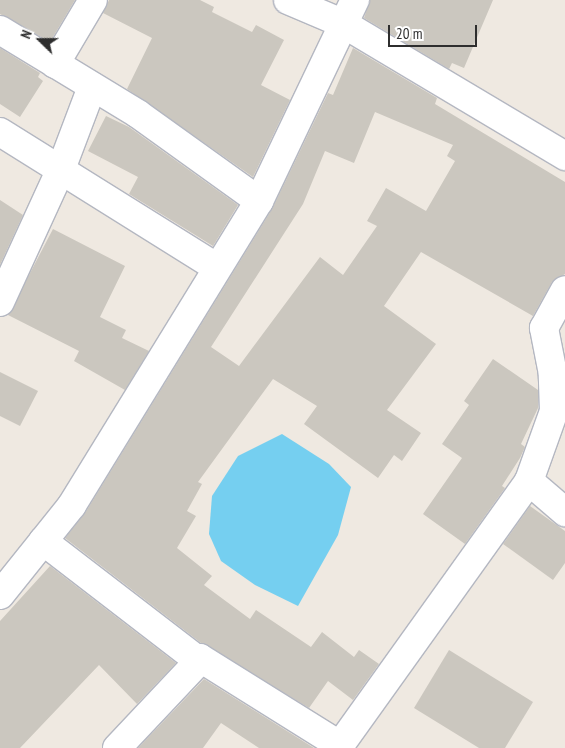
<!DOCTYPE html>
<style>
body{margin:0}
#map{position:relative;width:565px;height:748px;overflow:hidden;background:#efe9e1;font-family:"PT Sans Narrow",sans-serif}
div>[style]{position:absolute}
.water>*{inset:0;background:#75cff0}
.building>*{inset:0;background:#cbc7bf}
.roads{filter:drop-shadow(1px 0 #b4b7c1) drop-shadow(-1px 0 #b4b7c1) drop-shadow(0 1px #b4b7c1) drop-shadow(0 -1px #b4b7c1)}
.street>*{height:28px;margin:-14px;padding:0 14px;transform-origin:14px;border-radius:14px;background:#fff}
span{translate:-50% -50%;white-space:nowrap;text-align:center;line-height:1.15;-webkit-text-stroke:4px #fff;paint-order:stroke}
.north{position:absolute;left:15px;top:15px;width:50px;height:50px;-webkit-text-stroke:4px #fff;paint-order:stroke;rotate:292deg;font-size:14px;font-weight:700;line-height:20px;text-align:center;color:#2e2e2e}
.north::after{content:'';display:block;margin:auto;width:18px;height:22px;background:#2e2e2e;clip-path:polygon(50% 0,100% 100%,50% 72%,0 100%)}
.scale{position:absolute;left:388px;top:25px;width:89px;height:22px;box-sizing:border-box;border:2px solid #2e2e2e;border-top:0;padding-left:6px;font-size:15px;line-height:18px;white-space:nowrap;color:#2e2e2e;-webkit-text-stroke:4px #fff;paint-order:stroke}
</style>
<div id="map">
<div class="water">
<div style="clip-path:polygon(282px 434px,329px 464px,351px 487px,338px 535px,298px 606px,255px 585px,221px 561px,209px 534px,212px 496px,238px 456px)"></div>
</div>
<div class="building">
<div style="clip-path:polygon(0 0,75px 0,50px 42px,0 14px)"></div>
<div style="clip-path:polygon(109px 0,200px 0,214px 7px,212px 12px,252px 32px,256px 25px,284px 40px,261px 85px,290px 100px,253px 177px,127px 89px,152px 38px,103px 13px)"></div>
<div style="clip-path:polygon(370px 0,493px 0,464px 68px,452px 63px,449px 69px,364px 18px)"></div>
<div style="clip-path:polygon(0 48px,40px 73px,38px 77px,43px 81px,20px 117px,0 104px)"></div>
<div style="clip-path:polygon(evenodd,353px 48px,437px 98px,435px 104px,565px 182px,565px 274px,552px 282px,533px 316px,421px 252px,384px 306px,436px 344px,387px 410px,421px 433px,402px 461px,394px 455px,378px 478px,304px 424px,317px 406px,273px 379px,198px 482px,202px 484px,187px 511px,196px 516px,177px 548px,212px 576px,204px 585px,250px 619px,256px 610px,311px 647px,322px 632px,354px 657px,359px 650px,379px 664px,353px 700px,328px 681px,309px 708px,201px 643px,65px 538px,85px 513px,272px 209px,328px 93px,333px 95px,353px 48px,375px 112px,453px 145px,447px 156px,455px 161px,426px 211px,386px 188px,367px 221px,377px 226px,343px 275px,320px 257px,239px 366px,211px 347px,303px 204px,325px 151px,354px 163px,375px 112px)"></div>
<div style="clip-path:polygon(106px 116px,129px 127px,238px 205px,213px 246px,129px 194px,138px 177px,88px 151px)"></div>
<div style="clip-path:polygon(0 200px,23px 215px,0 265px)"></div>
<div style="clip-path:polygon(53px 229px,125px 266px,100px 317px,126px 330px,122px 338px,149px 351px,125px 390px,74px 361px,79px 351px,8px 315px)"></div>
<div style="clip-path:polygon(493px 359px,538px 390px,538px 408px,521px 444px,525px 447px,520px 458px,502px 486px,505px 488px,465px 544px,423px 514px,462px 458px,442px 444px,469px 405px,464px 401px)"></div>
<div style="clip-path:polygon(0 372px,38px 391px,20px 426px,0 416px)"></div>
<div style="clip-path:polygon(530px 506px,565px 531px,565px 563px,553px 580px,503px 544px)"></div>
<div style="clip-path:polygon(50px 566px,176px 663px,137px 704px,99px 665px,20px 748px,0 748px,0 621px)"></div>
<div style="clip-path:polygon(449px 650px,533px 702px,505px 748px,479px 748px,414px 708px)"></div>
<div style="clip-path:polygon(204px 679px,314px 748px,259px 748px,221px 723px,203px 748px,138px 748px)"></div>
</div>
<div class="roads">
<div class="street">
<div style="left:288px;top:0;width:59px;rotate:23.1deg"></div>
<div style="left:342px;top:23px;width:260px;rotate:30.8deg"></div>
<div style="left:0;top:30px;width:162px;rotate:31.3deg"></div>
<div style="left:138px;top:114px;width:149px;rotate:35.7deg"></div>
<div style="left:55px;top:64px;width:74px;rotate:-59.3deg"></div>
<div style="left:0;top:132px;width:255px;rotate:32deg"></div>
<div style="left:0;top:302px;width:146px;rotate:-65.4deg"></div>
<div style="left:61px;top:169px;width:88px;rotate:-69.3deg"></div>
<div style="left:529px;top:481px;width:48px;rotate:40.7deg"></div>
<div style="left:43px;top:541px;width:197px;rotate:37.6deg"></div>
<div style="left:199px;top:661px;width:3px;rotate:-72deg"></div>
<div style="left:200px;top:658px;width:164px;rotate:32deg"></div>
<div style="left:0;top:595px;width:115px;rotate:-51.3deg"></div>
<div style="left:72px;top:505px;width:357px;rotate:-58.4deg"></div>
<div style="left:259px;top:201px;width:223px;rotate:-64.5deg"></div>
<div style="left:117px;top:748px;width:120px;rotate:-46.7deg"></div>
<div style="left:338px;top:748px;width:328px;rotate:-54.4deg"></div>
<div style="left:529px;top:481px;width:74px;rotate:-70.3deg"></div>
<div style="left:554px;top:411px;width:37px;rotate:-92deg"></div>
<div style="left:553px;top:374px;width:47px;rotate:-101.1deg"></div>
<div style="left:544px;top:328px;width:43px;rotate:-61.1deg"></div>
</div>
</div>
<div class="north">N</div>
<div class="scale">20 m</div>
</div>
